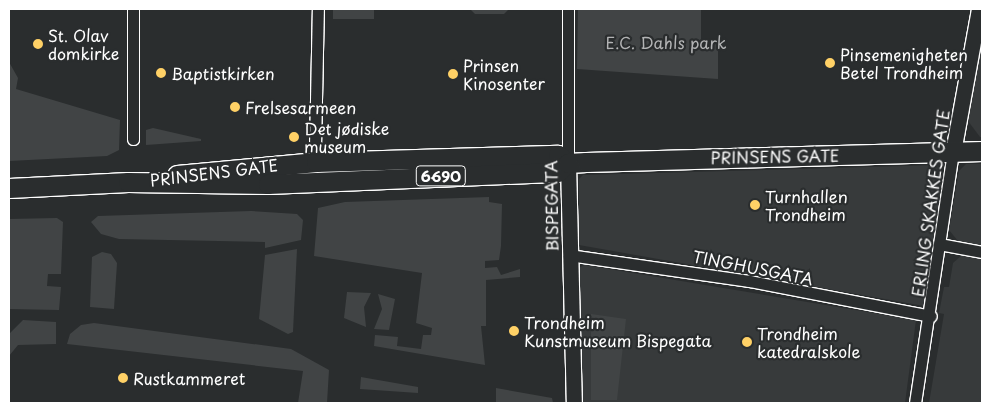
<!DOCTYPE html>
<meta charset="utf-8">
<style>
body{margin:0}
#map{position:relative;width:991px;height:412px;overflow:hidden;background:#2a2d2e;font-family:"Playpen Sans",sans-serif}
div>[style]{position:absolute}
.built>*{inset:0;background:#373a3b}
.green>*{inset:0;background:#414445;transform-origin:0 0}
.roads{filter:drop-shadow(1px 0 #fff) drop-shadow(-1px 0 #fff) drop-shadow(0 1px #fff) drop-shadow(0 -1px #fff)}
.minor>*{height:11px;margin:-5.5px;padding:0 5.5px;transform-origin:5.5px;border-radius:5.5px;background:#2a2d2e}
.tertiary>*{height:15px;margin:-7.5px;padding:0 7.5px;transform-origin:7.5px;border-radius:7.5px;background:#2a2d2e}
.primary>*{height:19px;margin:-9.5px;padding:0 9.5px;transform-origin:9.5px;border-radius:9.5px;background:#2a2d2e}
.dots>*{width:14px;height:14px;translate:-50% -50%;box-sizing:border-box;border:2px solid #2a2d2e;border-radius:50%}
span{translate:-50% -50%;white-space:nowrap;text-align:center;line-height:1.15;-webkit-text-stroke:4.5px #2a2d2e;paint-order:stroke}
.shield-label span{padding:1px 4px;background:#2a2d2e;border:1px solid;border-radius:4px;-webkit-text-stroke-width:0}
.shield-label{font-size:15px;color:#fff;font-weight:700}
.poi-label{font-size:16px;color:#fff}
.left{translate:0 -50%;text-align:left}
.park-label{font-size:16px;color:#b3b4b5}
.street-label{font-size:16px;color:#fff}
.frame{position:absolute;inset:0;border:10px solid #fff;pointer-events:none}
</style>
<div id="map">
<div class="built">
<div style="clip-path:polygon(982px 41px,982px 137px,980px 137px,968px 121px)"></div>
<div style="clip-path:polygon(966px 164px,982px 164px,982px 246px,958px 241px,949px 230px,959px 171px)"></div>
<div style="clip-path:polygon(937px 165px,944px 173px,924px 306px,579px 245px,579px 179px,583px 175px)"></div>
<div style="clip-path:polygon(962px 255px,982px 259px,982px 403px,929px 403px,944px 314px,939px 313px,944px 287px,949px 287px,953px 263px)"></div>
<div style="clip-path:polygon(585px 265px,916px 320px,905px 403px,582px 403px,578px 268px)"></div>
</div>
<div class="green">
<div style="left:333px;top:9px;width:41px;height:10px"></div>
<div style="clip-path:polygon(470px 9px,509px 9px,504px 14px,475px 14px)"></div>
<div style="clip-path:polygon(578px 9px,701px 9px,701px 43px,718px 44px,718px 79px,577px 69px)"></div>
<div style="clip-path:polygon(9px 62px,18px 78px,16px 89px,120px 120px,119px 150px,107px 156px,9px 161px)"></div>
<div style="clip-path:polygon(153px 128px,201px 139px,201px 141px,146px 145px,146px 130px)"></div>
<div style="clip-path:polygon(489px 197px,489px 202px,502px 204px,501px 246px,499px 260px,485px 261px,485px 268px,497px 267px,501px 275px,520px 269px,520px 277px,486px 280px,486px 326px,481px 326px,485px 365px,374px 346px,375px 335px,398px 337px,397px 346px,421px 349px,423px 335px,431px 335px,432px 328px,416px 323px,422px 273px,314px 256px,318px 208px,345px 202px)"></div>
<div style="clip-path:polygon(251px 211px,297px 214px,303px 220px,301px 240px,265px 248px,265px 242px,119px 239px,101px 234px,91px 222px,98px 216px)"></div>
<div style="clip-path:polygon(57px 218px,63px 222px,61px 274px,48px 274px,47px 286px,61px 287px,59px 310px,9px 309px,9px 219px)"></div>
<div style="clip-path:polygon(297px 249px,293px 332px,288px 334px,259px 319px,265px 255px)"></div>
<div style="clip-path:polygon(102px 252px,111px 254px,117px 263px,114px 309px,90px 307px,92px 257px)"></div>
<div style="clip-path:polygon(347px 292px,371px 293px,364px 307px,366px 327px,344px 318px)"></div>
<div style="clip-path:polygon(378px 294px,395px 299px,389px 330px,374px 329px,382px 309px)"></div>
<div style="clip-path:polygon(591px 314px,626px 319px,617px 400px,591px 400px)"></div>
<div style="clip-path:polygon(23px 320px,56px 322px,56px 344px,18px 345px,9px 356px,9px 334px)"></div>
<div style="clip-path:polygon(94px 323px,291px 349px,329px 370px,327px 403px,298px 403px,303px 371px,67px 344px,70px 334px,81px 325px)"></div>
<div style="clip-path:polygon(361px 377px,418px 387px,418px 393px,360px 389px)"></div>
<div style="clip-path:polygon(496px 388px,552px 398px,553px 403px,496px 403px)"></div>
</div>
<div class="roads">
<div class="minor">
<div style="left:133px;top:139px;width:130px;rotate:-90deg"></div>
<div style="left:315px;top:147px;width:138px;rotate:-88.8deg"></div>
<div style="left:568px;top:163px;width:154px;rotate:-90deg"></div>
<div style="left:939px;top:244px;width:44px;rotate:10.5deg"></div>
<div style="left:569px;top:255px;width:182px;rotate:8.2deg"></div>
<div style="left:749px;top:281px;width:185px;rotate:10.9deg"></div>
<div style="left:915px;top:403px;width:254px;rotate:-81.4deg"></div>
</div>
<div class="tertiary">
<div style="left:953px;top:152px;width:145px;rotate:-79.7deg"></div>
<div style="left:568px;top:163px;width:240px;rotate:88.6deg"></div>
</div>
<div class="primary">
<div style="left:177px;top:175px;width:140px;rotate:-5.3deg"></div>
<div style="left:316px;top:162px;width:242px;rotate:-1.7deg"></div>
<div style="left:558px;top:155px;width:13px;rotate:39deg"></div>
<div style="left:9px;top:188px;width:119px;rotate:-2.9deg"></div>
<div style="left:128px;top:182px;width:140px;rotate:0.8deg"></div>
<div style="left:268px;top:184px;width:290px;rotate:-2.4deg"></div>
<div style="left:558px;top:172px;width:13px;rotate:-42deg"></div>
<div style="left:568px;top:163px;width:18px;rotate:-3deg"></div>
<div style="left:586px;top:162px;width:396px;rotate:-1.6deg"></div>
</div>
</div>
<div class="dots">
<div style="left:38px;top:44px;background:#ffd166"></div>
<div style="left:830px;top:63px;background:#ffd166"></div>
<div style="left:161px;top:73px;background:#ffd166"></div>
<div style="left:453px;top:74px;background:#ffd166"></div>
<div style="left:235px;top:107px;background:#ffd166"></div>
<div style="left:294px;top:137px;background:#ffd166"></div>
<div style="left:755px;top:205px;background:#ffd166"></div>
<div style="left:514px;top:331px;background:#ffd166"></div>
<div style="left:747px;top:342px;background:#ffd166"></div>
<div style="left:123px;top:378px;background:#ffd166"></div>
</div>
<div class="shield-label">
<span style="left:441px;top:176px">6690</span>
</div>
<div class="poi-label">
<span class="left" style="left:48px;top:44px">St. Olav<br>domkirke</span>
<span class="left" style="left:840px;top:63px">Pinsemenigheten<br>Betel Trondheim</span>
<span class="left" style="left:463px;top:74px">Prinsen<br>Kinosenter</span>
<span class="left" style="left:171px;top:73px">Baptistkirken</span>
<span class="left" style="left:245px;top:107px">Frelsesarmeen</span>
<span class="left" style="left:304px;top:137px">Det jødiske<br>museum</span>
<span class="left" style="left:765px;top:205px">Turnhallen<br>Trondheim</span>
<span class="left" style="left:524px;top:331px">Trondheim<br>Kunstmuseum Bispegata</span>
<span class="left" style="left:757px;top:342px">Trondheim<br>katedralskole</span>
<span class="left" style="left:133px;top:378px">Rustkammeret</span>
</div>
<div class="park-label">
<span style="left:666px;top:42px">E.C. Dahls park</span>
</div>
<div class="street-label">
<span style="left:775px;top:156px;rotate:-1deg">PRINSENS GATE</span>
<span style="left:214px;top:172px;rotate:-7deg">PRINSENS GATE</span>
<span style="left:930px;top:203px;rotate:-82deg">ERLING SKAKKES GATE</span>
<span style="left:551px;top:206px;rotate:-91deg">BISPEGATA</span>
<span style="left:753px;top:267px;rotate:11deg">TINGHUSGATA</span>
</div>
<div class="frame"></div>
</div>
